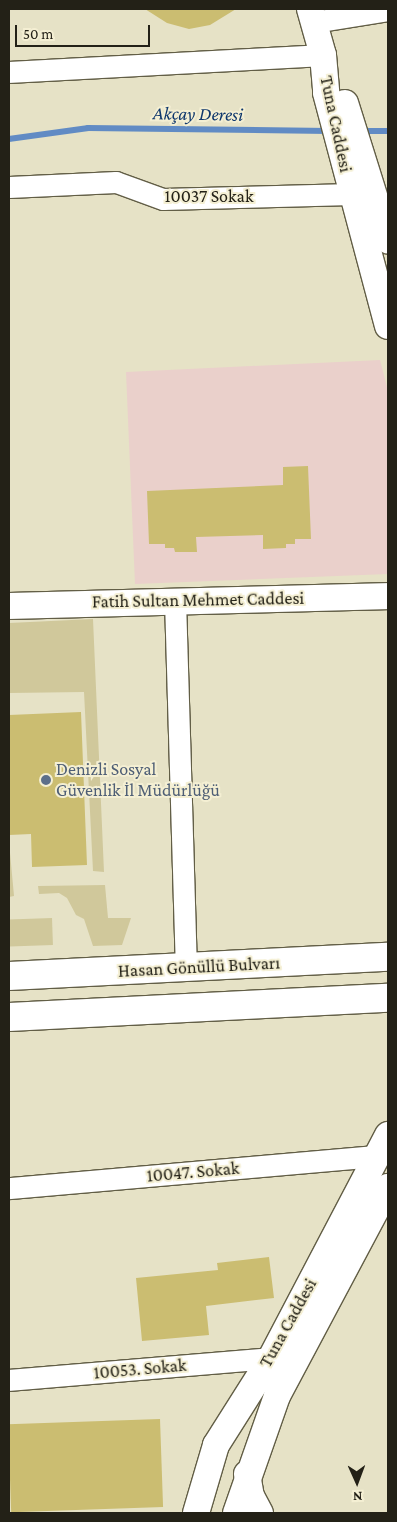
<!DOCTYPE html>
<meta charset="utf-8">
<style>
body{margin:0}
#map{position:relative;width:397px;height:1522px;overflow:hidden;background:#e6e2c6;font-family:"Crimson Pro",serif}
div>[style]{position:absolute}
.education>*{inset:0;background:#ead0cb}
.green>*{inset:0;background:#d0c89b;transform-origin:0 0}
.stream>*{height:5.5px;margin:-2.75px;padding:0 2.75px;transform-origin:2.75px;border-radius:2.75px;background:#618bc4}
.building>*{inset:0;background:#cbbd71;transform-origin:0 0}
.roads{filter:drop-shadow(1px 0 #625e46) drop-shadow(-1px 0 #625e46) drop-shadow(0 1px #625e46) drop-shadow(0 -1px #625e46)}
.minor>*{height:21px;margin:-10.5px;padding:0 10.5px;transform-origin:10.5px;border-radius:10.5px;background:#fff}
.tertiary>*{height:26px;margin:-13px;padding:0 13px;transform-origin:13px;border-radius:13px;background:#fff}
.primary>*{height:28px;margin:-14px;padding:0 14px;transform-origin:14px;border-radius:14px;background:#fff}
.dots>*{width:14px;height:14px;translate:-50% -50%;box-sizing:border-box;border:2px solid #f4efd3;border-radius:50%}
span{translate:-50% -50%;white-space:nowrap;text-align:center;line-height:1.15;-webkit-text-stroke:4px #f4efd3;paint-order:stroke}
.street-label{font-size:18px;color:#232117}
.service-label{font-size:18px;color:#4e5e75}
.left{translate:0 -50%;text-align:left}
.water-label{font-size:19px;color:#0e376c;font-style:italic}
.frame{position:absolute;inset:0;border:10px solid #232117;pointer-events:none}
.north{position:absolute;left:332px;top:1457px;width:50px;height:50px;-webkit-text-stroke:4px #f4efd3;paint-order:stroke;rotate:178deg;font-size:14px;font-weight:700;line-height:20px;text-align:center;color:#232117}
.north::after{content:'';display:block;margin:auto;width:18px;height:22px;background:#232117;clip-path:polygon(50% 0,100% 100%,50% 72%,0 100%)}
.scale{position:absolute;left:15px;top:25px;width:135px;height:22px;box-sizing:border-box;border:2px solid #232117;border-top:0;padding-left:6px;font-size:15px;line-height:18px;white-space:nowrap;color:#232117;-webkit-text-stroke:4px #f4efd3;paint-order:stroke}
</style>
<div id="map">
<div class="education">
<div style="clip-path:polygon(380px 360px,388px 391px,388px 574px,135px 584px,126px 372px)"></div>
</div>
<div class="green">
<div style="clip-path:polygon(93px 619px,104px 872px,93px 871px,84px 692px,9px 693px,9px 623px)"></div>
<div style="clip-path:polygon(9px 842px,14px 896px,9px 897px)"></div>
<div style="clip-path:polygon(105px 885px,108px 918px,131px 918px,122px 945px,93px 946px,84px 919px,76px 915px,67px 898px,59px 893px,39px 894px,38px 886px)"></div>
<div style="left:52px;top:918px;width:27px;height:43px;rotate:88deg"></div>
</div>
<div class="stream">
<div style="left:360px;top:131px;width:28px"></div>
<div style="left:9px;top:139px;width:80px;rotate:-7.9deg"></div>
<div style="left:88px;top:128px;width:241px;rotate:0.7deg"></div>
</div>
<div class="building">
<div style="clip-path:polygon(145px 9px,236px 9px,210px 25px,189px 29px,167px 23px)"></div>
<div style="clip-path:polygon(308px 466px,311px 539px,295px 539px,295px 544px,286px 544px,286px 548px,263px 549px,263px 535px,196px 537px,197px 552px,175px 552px,174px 548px,165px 548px,165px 544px,149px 544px,147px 491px,283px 485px,283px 467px)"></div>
<div style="clip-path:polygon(81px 712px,87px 865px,32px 867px,31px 834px,9px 835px,9px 715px)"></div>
<div style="clip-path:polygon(269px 1257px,274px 1298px,206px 1306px,209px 1335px,142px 1341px,136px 1278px,218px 1270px,217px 1263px)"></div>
<div style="left:160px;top:1419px;width:88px;height:152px;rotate:88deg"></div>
</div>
<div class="roads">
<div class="minor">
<div style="left:314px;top:22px;width:75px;rotate:-9.2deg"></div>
<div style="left:9px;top:72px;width:314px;rotate:-3.1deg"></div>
<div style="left:9px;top:187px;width:107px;rotate:-2.7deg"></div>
<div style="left:116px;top:182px;width:50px;rotate:19.9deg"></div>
<div style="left:163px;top:199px;width:189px;rotate:-1.5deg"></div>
<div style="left:175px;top:600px;width:369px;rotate:88.3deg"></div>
<div style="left:9px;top:1188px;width:369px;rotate:-5deg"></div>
<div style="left:9px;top:1380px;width:263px;rotate:-4.8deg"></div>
</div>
<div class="tertiary">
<div style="left:310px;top:9px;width:48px;rotate:74.2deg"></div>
<div style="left:323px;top:55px;width:38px;rotate:85deg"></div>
<div style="left:326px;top:93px;width:241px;rotate:75.1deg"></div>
<div style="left:345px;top:103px;width:144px;rotate:72.6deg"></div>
<div style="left:9px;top:606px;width:379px;rotate:-1.5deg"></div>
<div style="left:247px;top:1474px;width:22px;rotate:80deg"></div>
<div style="left:251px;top:1496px;width:19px;rotate:62deg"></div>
<div style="left:196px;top:1513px;width:71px;rotate:-73.6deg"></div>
<div style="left:216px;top:1445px;width:103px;rotate:-57.7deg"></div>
<div style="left:271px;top:1358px;width:252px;rotate:-62.3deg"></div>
<div style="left:236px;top:1513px;width:124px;rotate:-70.7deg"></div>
<div style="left:277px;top:1396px;width:237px;rotate:-62deg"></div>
</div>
<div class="primary">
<div style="left:9px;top:976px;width:379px;rotate:-2.9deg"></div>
<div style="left:9px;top:1017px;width:379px;rotate:-2.9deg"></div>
</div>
</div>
<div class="dots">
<div style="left:46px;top:780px;background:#5c6f8a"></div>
</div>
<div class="street-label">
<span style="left:336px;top:124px;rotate:78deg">Tuna Caddesi</span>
<span style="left:209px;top:196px">10037 Sokak</span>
<span style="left:198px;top:600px;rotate:-1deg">Fatih Sultan Mehmet Caddesi</span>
<span style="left:199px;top:967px;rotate:-3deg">Hasan Gönüllü Bulvarı</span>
<span style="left:193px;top:1172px;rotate:-5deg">10047. Sokak</span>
<span style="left:288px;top:1323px;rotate:-61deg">Tuna Caddesi</span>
<span style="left:140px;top:1369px;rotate:-5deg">10053. Sokak</span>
</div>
<div class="service-label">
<span class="left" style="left:56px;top:780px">Denizli Sosyal<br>Güvenlik İl Müdürlüğü</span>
</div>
<div class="water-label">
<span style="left:198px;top:114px;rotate:1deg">Akçay Deresi</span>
</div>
<div class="frame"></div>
<div class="north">N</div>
<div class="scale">50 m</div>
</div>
